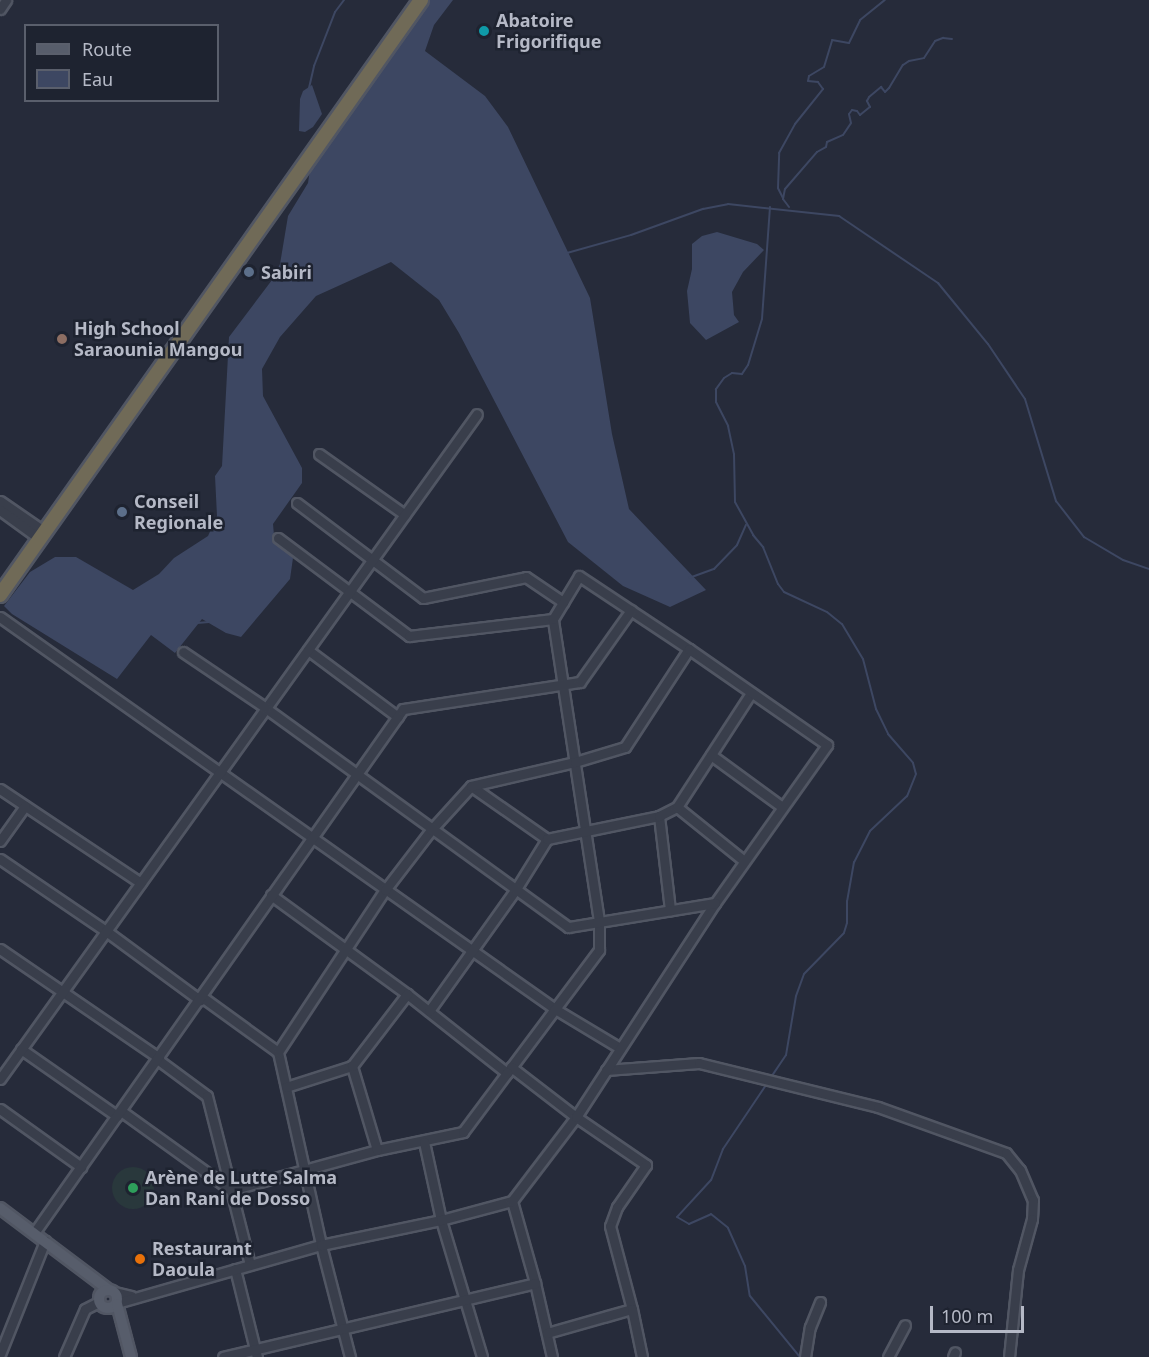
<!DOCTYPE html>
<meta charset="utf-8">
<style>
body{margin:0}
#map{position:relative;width:1149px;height:1357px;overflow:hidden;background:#262b3a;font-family:"Noto Sans",sans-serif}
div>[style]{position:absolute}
.green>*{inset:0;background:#29383c}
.round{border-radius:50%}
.water>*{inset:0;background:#3d4762}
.stream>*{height:2px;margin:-1px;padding:0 1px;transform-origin:1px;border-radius:1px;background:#3d4762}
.roads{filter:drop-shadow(2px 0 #515663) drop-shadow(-2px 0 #515663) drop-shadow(0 2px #515663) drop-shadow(0 -2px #515663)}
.minor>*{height:9px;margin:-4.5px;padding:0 4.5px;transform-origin:4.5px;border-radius:4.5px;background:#393e4b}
.major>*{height:10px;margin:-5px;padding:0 5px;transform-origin:5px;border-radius:5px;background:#575d6b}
.major>.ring{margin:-5px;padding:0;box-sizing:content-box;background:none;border:10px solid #575d6b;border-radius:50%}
.highway>*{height:14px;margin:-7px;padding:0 7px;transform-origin:7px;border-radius:7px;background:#706a57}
.dots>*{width:16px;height:16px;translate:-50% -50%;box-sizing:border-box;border:3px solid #1e2330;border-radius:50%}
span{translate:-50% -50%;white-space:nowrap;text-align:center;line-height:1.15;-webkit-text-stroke:5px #1e2330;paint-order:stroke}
.poi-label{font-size:18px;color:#b5b9c6;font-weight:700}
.left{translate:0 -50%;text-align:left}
.legend{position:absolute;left:24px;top:24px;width:195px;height:78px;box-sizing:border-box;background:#1e2330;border:2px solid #5a5f6c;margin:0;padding:8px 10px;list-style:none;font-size:18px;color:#b5b9c6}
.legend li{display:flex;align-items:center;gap:12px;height:30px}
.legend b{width:30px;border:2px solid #5a5f6c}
.scale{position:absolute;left:930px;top:1306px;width:94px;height:27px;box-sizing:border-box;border:3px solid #b5b9c6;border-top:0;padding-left:8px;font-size:18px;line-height:21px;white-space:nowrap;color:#b5b9c6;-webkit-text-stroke:4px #1e2330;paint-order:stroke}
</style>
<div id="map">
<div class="green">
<div class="round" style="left:112px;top:1167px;width:42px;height:42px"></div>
</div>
<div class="water">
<div style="clip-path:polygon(429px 0,453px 0,434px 25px,425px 51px,485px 96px,508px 127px,590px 298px,612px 434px,629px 509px,706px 590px,670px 607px,623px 586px,568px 542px,459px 333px,439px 300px,391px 262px,316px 296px,280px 337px,262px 369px,263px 396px,302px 468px,302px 483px,273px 524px,274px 535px,293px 558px,290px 579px,241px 637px,226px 633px,202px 619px,175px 653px,151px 635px,117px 679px,12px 614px,4px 606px,30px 572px,55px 557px,76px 557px,133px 590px,159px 574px,174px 558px,208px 536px,217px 516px,215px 476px,222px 466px,229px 337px,272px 280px,280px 264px,288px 216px,308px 183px,310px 169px,324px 144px)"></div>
<div style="clip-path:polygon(312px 85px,322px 114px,313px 127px,305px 132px,299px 131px,300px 99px,303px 91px)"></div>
<div style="clip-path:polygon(717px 232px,757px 244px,764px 250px,743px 272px,732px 292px,734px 315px,739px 322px,706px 340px,690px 323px,687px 291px,692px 269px,692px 244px,702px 236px)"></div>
</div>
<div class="stream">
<div style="left:309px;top:88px;width:23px;rotate:-77deg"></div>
<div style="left:314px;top:66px;width:58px;rotate:-68.7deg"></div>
<div style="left:335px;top:12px;width:15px;rotate:-53deg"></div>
<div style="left:783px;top:198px;width:11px;rotate:-117deg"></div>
<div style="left:778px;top:188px;width:35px;rotate:-88deg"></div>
<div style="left:779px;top:153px;width:33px;rotate:-61deg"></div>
<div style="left:795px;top:124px;width:45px;rotate:-51.3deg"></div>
<div style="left:823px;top:89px;width:9px;rotate:-126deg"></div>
<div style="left:818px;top:82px;width:10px;rotate:-174deg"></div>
<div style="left:808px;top:81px;width:5px;rotate:-79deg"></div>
<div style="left:809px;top:76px;width:17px;rotate:-31deg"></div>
<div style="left:824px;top:67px;width:28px;rotate:-73deg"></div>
<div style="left:832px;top:40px;width:17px;rotate:10deg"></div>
<div style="left:849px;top:43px;width:25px;rotate:-64deg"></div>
<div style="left:860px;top:20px;width:32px;rotate:-39deg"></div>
<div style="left:770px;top:207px;width:112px;rotate:94.1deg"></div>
<div style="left:762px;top:319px;width:48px;rotate:106.9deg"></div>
<div style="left:748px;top:365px;width:11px;rotate:124deg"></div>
<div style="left:742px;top:374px;width:10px;rotate:-174deg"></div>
<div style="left:732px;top:373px;width:9px;rotate:148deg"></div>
<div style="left:724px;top:378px;width:14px;rotate:126deg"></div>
<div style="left:716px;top:389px;width:13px;rotate:90deg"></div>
<div style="left:716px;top:402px;width:27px;rotate:63deg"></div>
<div style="left:728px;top:426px;width:29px;rotate:78deg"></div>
<div style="left:734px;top:454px;width:48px;rotate:88.8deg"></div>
<div style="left:735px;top:502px;width:38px;rotate:61deg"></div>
<div style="left:753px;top:535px;width:16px;rotate:50deg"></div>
<div style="left:763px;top:547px;width:40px;rotate:68deg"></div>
<div style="left:778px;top:584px;width:10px;rotate:53deg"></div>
<div style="left:784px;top:592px;width:47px;rotate:24.9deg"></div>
<div style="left:827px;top:612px;width:19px;rotate:39deg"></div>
<div style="left:842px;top:624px;width:41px;rotate:59deg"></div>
<div style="left:863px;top:659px;width:52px;rotate:75.4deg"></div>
<div style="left:876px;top:709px;width:28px;rotate:64deg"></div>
<div style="left:888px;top:734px;width:38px;rotate:49deg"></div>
<div style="left:913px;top:763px;width:11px;rotate:75deg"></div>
<div style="left:916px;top:774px;width:24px;rotate:112deg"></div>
<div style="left:907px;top:796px;width:51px;rotate:136.6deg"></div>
<div style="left:870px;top:831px;width:35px;rotate:117deg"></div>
<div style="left:854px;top:862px;width:40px;rotate:100deg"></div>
<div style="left:847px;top:901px;width:22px;rotate:90deg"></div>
<div style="left:847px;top:923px;width:10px;rotate:107deg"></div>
<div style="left:844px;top:933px;width:57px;rotate:134.3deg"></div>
<div style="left:804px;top:974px;width:23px;rotate:110deg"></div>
<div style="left:796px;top:996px;width:60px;rotate:99.6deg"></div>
<div style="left:786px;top:1055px;width:27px;rotate:124deg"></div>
<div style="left:789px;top:207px;width:10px;rotate:-127deg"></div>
<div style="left:783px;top:199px;width:10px;rotate:-79deg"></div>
<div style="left:785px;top:189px;width:49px;rotate:-49.1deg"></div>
<div style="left:817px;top:152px;width:10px;rotate:-29deg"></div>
<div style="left:826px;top:147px;width:5px;rotate:-79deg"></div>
<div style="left:827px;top:142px;width:17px;rotate:-24deg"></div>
<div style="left:843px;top:135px;width:14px;rotate:-56deg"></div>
<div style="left:851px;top:123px;width:9px;rotate:-103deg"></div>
<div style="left:849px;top:114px;width:5px;rotate:-53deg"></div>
<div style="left:852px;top:110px;width:5px;rotate:11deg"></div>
<div style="left:857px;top:111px;width:5px;rotate:53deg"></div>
<div style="left:860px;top:115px;width:13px;rotate:-39deg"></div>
<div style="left:870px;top:107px;width:7px;rotate:-117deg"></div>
<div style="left:867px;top:101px;width:4px;rotate:-63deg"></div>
<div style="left:869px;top:97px;width:16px;rotate:-40deg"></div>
<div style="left:881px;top:87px;width:6px;rotate:51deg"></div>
<div style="left:885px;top:92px;width:6px;rotate:-45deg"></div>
<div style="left:889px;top:88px;width:27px;rotate:-59deg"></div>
<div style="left:903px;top:65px;width:7px;rotate:-34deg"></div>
<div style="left:909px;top:61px;width:15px;rotate:-11deg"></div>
<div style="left:924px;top:58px;width:20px;rotate:-57deg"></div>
<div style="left:935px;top:41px;width:9px;rotate:-21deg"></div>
<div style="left:943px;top:38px;width:9px;rotate:6deg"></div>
<div style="left:567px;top:253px;width:66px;rotate:-15.7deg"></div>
<div style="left:631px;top:235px;width:77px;rotate:-19.9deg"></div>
<div style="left:703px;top:209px;width:25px;rotate:-11deg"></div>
<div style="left:728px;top:204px;width:112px;rotate:6.2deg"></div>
<div style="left:839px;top:216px;width:120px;rotate:34.1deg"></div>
<div style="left:938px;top:283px;width:79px;rotate:50.7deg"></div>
<div style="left:988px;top:344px;width:66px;rotate:56.1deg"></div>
<div style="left:1025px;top:399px;width:107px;rotate:73.1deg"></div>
<div style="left:1056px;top:501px;width:46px;rotate:52.1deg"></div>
<div style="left:1084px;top:537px;width:45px;rotate:30.5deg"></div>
<div style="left:1123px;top:560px;width:28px;rotate:19deg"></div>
<div style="left:689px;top:578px;width:27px;rotate:-20deg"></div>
<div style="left:714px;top:569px;width:33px;rotate:-46deg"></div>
<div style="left:737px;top:545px;width:22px;rotate:-66deg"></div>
<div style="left:197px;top:623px;width:12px;rotate:-5deg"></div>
<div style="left:768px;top:1082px;width:81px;rotate:123.9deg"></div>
<div style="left:723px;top:1149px;width:33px;rotate:111deg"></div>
<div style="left:711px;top:1180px;width:50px;rotate:132.6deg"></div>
<div style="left:677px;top:1217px;width:14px;rotate:30deg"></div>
<div style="left:689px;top:1224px;width:24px;rotate:-24deg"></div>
<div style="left:711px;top:1214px;width:22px;rotate:39deg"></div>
<div style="left:728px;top:1228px;width:42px;rotate:65.9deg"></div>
<div style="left:745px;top:1266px;width:30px;rotate:81deg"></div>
<div style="left:750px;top:1296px;width:79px;rotate:50.7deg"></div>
</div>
<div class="roads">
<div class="minor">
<div style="left:0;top:9px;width:11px;rotate:-56deg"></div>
<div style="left:319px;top:454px;width:105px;rotate:35.3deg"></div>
<div style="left:0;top:501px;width:55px;rotate:34.6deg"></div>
<div style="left:297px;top:503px;width:158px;rotate:37deg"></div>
<div style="left:423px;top:598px;width:105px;rotate:-11.5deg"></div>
<div style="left:526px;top:577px;width:45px;rotate:34deg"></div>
<div style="left:0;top:510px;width:49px;rotate:35.9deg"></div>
<div style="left:278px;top:538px;width:164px;rotate:36.8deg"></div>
<div style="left:409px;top:636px;width:145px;rotate:-6.7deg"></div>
<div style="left:0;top:617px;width:679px;rotate:35.23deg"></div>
<div style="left:555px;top:1009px;width:76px;rotate:31deg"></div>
<div style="left:308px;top:650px;width:112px;rotate:36.7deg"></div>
<div style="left:711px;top:755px;width:88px;rotate:36.2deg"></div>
<div style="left:471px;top:786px;width:93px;rotate:34.9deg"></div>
<div style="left:0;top:789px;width:169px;rotate:33.7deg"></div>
<div style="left:677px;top:807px;width:85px;rotate:38.8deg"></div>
<div style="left:659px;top:816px;width:95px;rotate:83.3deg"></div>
<div style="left:0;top:841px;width:43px;rotate:-54.5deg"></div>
<div style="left:0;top:859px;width:128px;rotate:34.2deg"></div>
<div style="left:106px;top:931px;width:117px;rotate:36.3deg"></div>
<div style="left:271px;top:895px;width:168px;rotate:36.1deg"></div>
<div style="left:407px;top:994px;width:127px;rotate:38.3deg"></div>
<div style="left:507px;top:1073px;width:154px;rotate:-53.2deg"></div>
<div style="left:599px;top:950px;width:29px;rotate:-90deg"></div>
<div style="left:599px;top:921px;width:305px;rotate:-98.7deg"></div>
<div style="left:553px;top:619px;width:50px;rotate:-58.8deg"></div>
<div style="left:579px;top:576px;width:132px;rotate:33.6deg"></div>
<div style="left:0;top:949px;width:193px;rotate:34.4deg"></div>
<div style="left:202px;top:997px;width:94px;rotate:35.9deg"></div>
<div style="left:278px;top:1052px;width:198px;rotate:77.4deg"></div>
<div style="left:321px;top:1245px;width:116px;rotate:75.5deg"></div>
<div style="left:429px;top:1011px;width:150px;rotate:-54.5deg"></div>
<div style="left:516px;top:889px;width:59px;rotate:-58.2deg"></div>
<div style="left:547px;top:839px;width:114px;rotate:-11.6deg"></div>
<div style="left:659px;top:816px;width:20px;rotate:-27deg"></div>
<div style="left:677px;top:807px;width:136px;rotate:-57deg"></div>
<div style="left:21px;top:1049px;width:117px;rotate:34.9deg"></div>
<div style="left:278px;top:1052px;width:194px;rotate:-56.6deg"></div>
<div style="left:385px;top:890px;width:76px;rotate:-52.5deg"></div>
<div style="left:431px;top:830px;width:59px;rotate:-47.7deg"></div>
<div style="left:471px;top:786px;width:107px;rotate:-13deg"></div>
<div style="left:575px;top:762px;width:52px;rotate:-16.7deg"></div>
<div style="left:625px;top:747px;width:117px;rotate:-56.9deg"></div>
<div style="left:689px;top:649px;width:168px;rotate:34.8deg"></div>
<div style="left:827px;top:745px;width:194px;rotate:125.3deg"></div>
<div style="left:157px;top:1059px;width:62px;rotate:36.5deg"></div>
<div style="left:207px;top:1096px;width:174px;rotate:75.7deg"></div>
<div style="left:511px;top:1067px;width:82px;rotate:37.6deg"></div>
<div style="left:576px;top:1117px;width:85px;rotate:34.4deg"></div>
<div style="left:646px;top:1165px;width:51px;rotate:124.6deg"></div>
<div style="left:617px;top:1207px;width:20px;rotate:110deg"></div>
<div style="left:610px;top:1226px;width:86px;rotate:75.2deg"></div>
<div style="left:606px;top:1070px;width:93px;rotate:-4.3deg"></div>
<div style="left:699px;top:1063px;width:184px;rotate:13.8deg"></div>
<div style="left:878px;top:1107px;width:136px;rotate:19.8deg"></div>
<div style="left:1006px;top:1153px;width:22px;rotate:51deg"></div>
<div style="left:1020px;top:1170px;width:33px;rotate:67deg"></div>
<div style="left:1033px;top:1200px;width:19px;rotate:93deg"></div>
<div style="left:1032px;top:1219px;width:53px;rotate:105.4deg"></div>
<div style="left:1018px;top:1270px;width:87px;rotate:95.9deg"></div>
<div style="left:0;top:1079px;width:818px;rotate:-54.35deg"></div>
<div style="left:286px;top:1087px;width:69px;rotate:-17.7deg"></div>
<div style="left:0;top:1109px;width:100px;rotate:35.6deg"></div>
<div style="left:121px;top:1111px;width:135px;rotate:35.7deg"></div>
<div style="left:231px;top:1190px;width:151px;rotate:-15.3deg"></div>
<div style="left:377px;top:1150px;width:88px;rotate:-11.8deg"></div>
<div style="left:463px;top:1132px;width:74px;rotate:-53.3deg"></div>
<div style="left:424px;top:1142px;width:80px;rotate:77.7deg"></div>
<div style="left:441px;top:1220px;width:143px;rotate:73.3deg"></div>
<div style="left:377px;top:1150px;width:88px;rotate:-106.6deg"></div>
<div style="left:352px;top:1066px;width:91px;rotate:-52.6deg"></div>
<div style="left:512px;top:1201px;width:85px;rotate:74.3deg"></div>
<div style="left:535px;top:1283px;width:76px;rotate:77.1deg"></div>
<div style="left:34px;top:1233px;width:641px;rotate:-54.85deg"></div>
<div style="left:403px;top:709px;width:179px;rotate:-8.7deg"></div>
<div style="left:580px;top:682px;width:88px;rotate:-54.7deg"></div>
<div style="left:235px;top:1269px;width:91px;rotate:76deg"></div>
<div style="left:114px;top:1292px;width:18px;rotate:13deg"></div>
<div style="left:117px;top:1303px;width:212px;rotate:-15.9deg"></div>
<div style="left:321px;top:1245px;width:123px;rotate:-11.8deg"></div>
<div style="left:441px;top:1220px;width:73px;rotate:-15deg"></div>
<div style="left:512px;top:1201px;width:106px;rotate:-52.7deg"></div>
<div style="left:576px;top:1117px;width:255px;rotate:-57deg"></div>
<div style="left:715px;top:903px;width:149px;rotate:170.7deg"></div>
<div style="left:568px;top:927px;width:373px;rotate:-144.1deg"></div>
<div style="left:266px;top:708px;width:100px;rotate:-146deg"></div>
<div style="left:547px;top:1333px;width:88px;rotate:-15.8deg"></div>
<div style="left:632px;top:1309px;width:49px;rotate:78.2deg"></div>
<div style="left:0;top:1354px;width:122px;rotate:-68.3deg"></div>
<div style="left:64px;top:1357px;width:52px;rotate:-66.4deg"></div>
<div style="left:85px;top:1309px;width:16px;rotate:-27deg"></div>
<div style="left:223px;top:1357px;width:321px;rotate:-13.3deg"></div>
<div style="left:805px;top:1357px;width:30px;rotate:-81deg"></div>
<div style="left:810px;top:1327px;width:27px;rotate:-68deg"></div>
<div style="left:888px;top:1357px;width:36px;rotate:-62deg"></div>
<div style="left:953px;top:1357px;width:5px;rotate:-68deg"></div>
</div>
<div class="major">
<div style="left:0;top:1208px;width:136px;rotate:37deg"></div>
<div class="ring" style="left:99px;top:1290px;width:8px;height:8px"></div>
<div style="left:117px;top:1304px;width:55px;rotate:75.2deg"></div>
</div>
<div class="highway">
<div style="left:0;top:595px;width:729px;rotate:-54.72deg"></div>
</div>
</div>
<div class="dots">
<div style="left:484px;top:31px;background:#0f9aa8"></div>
<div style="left:249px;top:272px;background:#5c6f8a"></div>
<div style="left:62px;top:339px;background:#8d6e63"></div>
<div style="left:122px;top:512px;background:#5c6f8a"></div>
<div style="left:133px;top:1188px;background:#2e9e5b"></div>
<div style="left:140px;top:1259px;background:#e8710a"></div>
</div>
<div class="poi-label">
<span class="left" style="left:496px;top:31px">Abatoire<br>Frigorifique</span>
<span class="left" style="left:261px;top:272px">Sabiri</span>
<span class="left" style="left:74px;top:339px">High School<br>Saraounia Mangou</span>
<span class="left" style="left:134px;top:512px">Conseil<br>Regionale</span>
<span class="left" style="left:145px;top:1188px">Arène de Lutte Salma<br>Dan Rani de Dosso</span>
<span class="left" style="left:152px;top:1259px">Restaurant<br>Daoula</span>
</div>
<ul class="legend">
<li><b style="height:8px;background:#575d6b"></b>Route</li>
<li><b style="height:16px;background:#3d4762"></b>Eau</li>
</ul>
<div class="scale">100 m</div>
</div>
